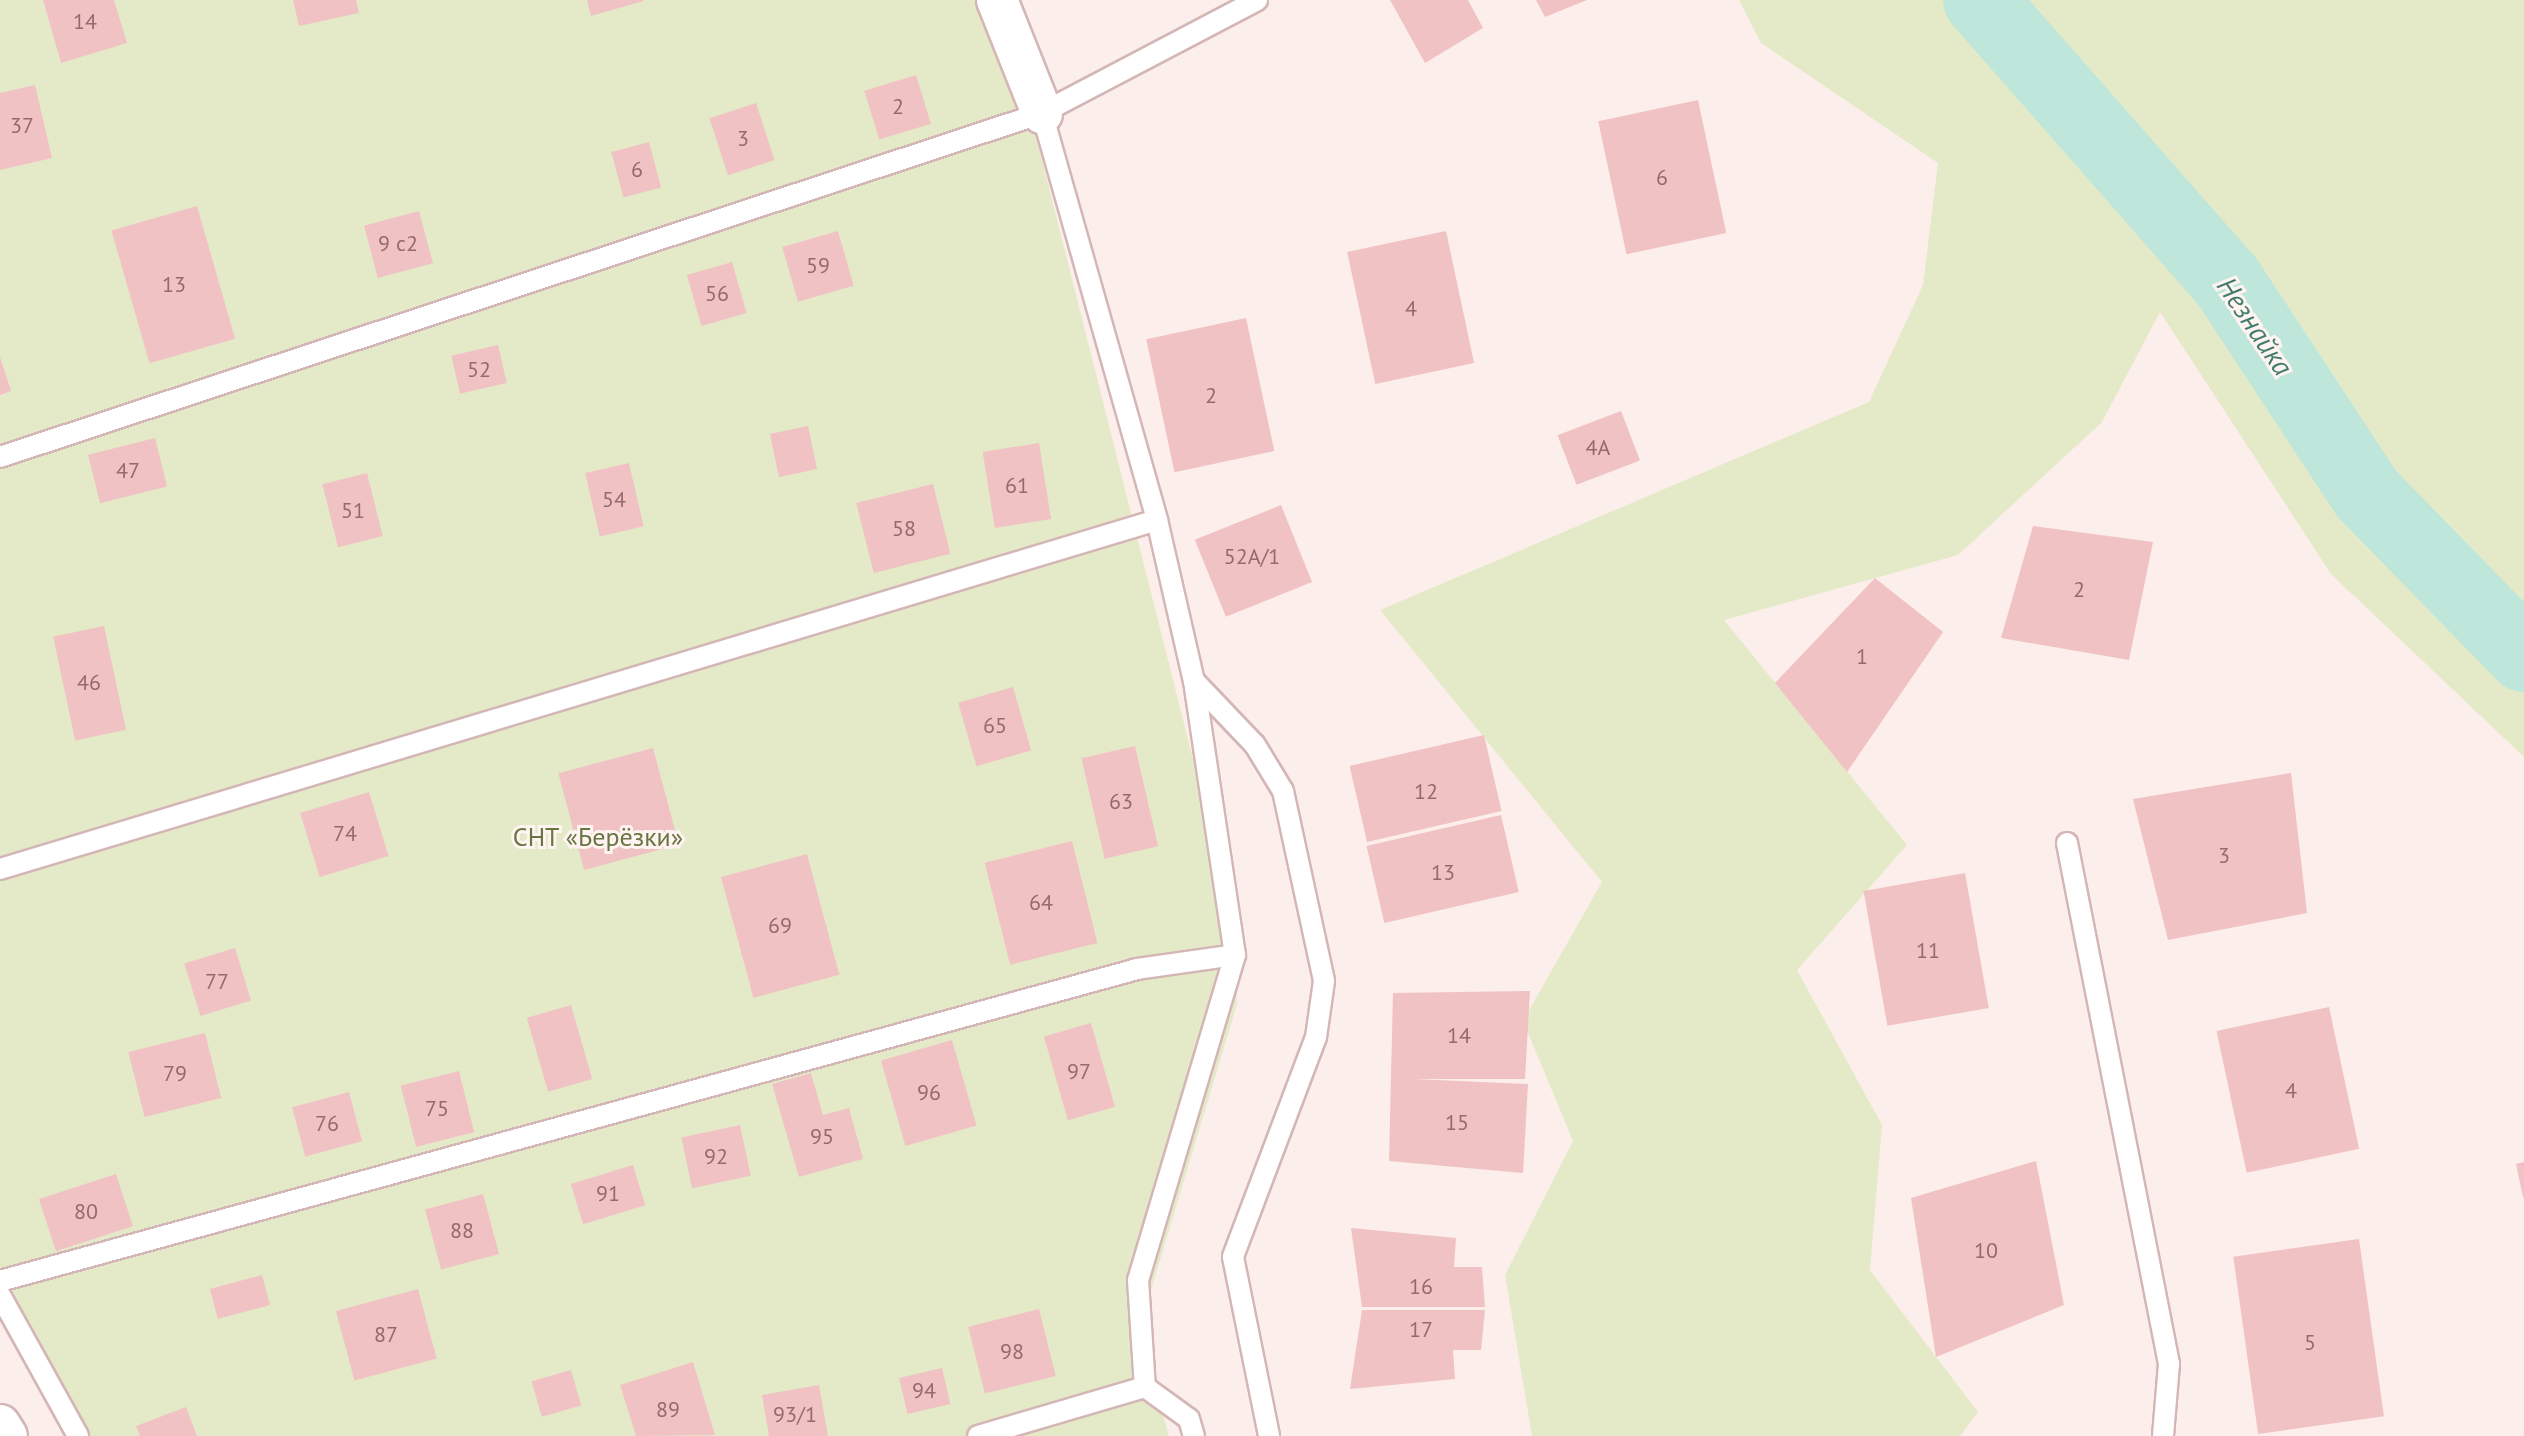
<!DOCTYPE html>
<meta charset="utf-8">
<style>
body{margin:0}
#map{position:relative;width:2524px;height:1436px;overflow:hidden;background:#fceeea;font-family:"PT Sans",sans-serif}
div>[style]{position:absolute}
.green>*{inset:0;background:#e4eac8}
.river>*{height:74px;margin:-37px;padding:0 37px;transform-origin:37px;border-radius:37px;background:#bee6db}
.building>*{inset:0;background:#f1c2c3;transform-origin:0 0}
.roads{filter:drop-shadow(2px 0 #d3b6b5) drop-shadow(-2px 0 #d3b6b5) drop-shadow(0 2px #d3b6b5) drop-shadow(0 -2px #d3b6b5)}
.service>*{height:20px;margin:-10px;padding:0 10px;transform-origin:10px;border-radius:10px;background:#fff}
.minor>*{height:40px;margin:-20px;padding:0 20px;transform-origin:20px;border-radius:20px;background:#fff}
span{translate:-50% -50%;white-space:nowrap;text-align:center;line-height:1.15;-webkit-text-stroke:6px #fff4f1;paint-order:stroke}
.number-label{font-size:22px;color:#966a6d}
.number-label span{-webkit-text-stroke-width:0}
.park-label{font-size:26px;color:#687642}
.water-label{font-size:28px;color:#417c6c;font-style:italic}
</style>
<div id="map">
<div class="green">
<div style="clip-path:polygon(0 0,978px 0,1036px 136px,1232px 914px,1237px 1004px,1139px 1330px,1169px 1436px,87px 1436px,0 1275px)"></div>
<div style="clip-path:polygon(1739px 0,2524px 0,2524px 757px,2331px 574px,2160px 312px,2102px 422px,1958px 555px,1724px 620px,1907px 845px,1797px 970px,1882px 1125px,1870px 1270px,1978px 1412px,1960px 1436px,1532px 1436px,1505px 1275px,1573px 1141px,1523px 1021px,1602px 882px,1380px 610px,1869px 402px,1923px 285px,1938px 163px,1761px 43px)"></div>
</div>
<div class="river">
<div style="left:1980px;top:0;width:374px;rotate:48.7deg"></div>
<div style="left:2227px;top:281px;width:255px;rotate:56.7deg"></div>
<div style="left:2367px;top:494px;width:225px;rotate:45.7deg"></div>
</div>
<div class="building">
<div style="clip-path:polygon(43px 0,114px 0,127px 43px,61px 63px)"></div>
<div style="clip-path:polygon(293px 0,356px 0,359px 13px,299px 26px)"></div>
<div style="clip-path:polygon(587px 0,643px 0,644px 1px,591px 16px)"></div>
<div style="clip-path:polygon(1390px 0,1468px 0,1483px 28px,1425px 63px)"></div>
<div style="clip-path:polygon(1536px 0,1587px 0,1545px 17px)"></div>
<div style="left:916px;top:75px;width:51px;height:54px;rotate:73deg"></div>
<div style="clip-path:polygon(35px 85px,52px 158px,0 170px,0 93px)"></div>
<div style="left:1698px;top:100px;width:136px;height:102px;rotate:78deg"></div>
<div style="left:756px;top:103px;width:60px;height:49px;rotate:72deg"></div>
<div style="left:649px;top:142px;width:47px;height:39px;rotate:75deg"></div>
<div style="left:197px;top:206px;width:138px;height:89px;rotate:74deg"></div>
<div style="left:419px;top:211px;width:54px;height:57px;rotate:75deg"></div>
<div style="left:838px;top:231px;width:57px;height:58px;rotate:74deg"></div>
<div style="left:1446px;top:231px;width:135px;height:101px;rotate:78deg"></div>
<div style="left:732px;top:262px;width:53px;height:47px;rotate:74deg"></div>
<div style="left:1246px;top:318px;width:136px;height:102px;rotate:78deg"></div>
<div style="left:498px;top:345px;width:39px;height:48px;rotate:77deg"></div>
<div style="clip-path:polygon(0 357px,11px 391px,0 395px)"></div>
<div style="left:1621px;top:411px;width:53px;height:68px;rotate:69deg"></div>
<div style="left:808px;top:426px;width:44px;height:39px;rotate:78deg"></div>
<div style="left:155px;top:438px;width:50px;height:69px;rotate:76deg"></div>
<div style="left:1039px;top:443px;width:77px;height:57px;rotate:81deg"></div>
<div style="left:629px;top:463px;width:65px;height:45px;rotate:77deg"></div>
<div style="left:367px;top:473px;width:65px;height:46px;rotate:76deg"></div>
<div style="left:933px;top:484px;width:72px;height:79px;rotate:76deg"></div>
<div style="left:1281px;top:505px;width:83px;height:93px;rotate:68deg"></div>
<div style="clip-path:polygon(2033px 526px,2153px 542px,2129px 660px,2001px 638px)"></div>
<div style="clip-path:polygon(1875px 578px,1943px 632px,1847px 772px,1775px 683px)"></div>
<div style="left:104px;top:626px;width:106px;height:52px;rotate:78deg"></div>
<div style="left:1013px;top:687px;width:66px;height:57px;rotate:74deg"></div>
<div style="left:1484px;top:735px;width:78px;height:138px;rotate:77deg"></div>
<div style="left:1135px;top:746px;width:103px;height:55px;rotate:77deg"></div>
<div style="left:653px;top:748px;width:100px;height:98px;rotate:75deg"></div>
<div style="clip-path:polygon(2291px 773px,2307px 913px,2168px 940px,2133px 799px)"></div>
<div style="left:369px;top:792px;width:67px;height:72px;rotate:73deg"></div>
<div style="left:1501px;top:815px;width:79px;height:138px;rotate:77deg"></div>
<div style="left:1072px;top:841px;width:105px;height:90px;rotate:76deg"></div>
<div style="left:807px;top:854px;width:125px;height:89px;rotate:75deg"></div>
<div style="left:1965px;top:873px;width:137px;height:103px;rotate:80deg"></div>
<div style="left:235px;top:948px;width:55px;height:53px;rotate:73deg"></div>
<div style="clip-path:polygon(1530px 991px,1525px 1079px,1414px 1079px,1528px 1084px,1523px 1173px,1389px 1161px,1393px 993px)"></div>
<div style="left:571px;top:1005px;width:77px;height:46px;rotate:74deg"></div>
<div style="left:2329px;top:1007px;width:145px;height:115px;rotate:78deg"></div>
<div style="left:1091px;top:1023px;width:87px;height:49px;rotate:74deg"></div>
<div style="left:205px;top:1033px;width:67px;height:79px;rotate:76deg"></div>
<div style="left:952px;top:1040px;width:89px;height:74px;rotate:74deg"></div>
<div style="left:459px;top:1071px;width:63px;height:60px;rotate:76deg"></div>
<div style="clip-path:polygon(811px 1073px,823px 1115px,849px 1108px,863px 1159px,799px 1177px,772px 1084px)"></div>
<div style="left:349px;top:1092px;width:51px;height:59px;rotate:75deg"></div>
<div style="left:740px;top:1125px;width:52px;height:60px;rotate:78deg"></div>
<div style="clip-path:polygon(2036px 1161px,2064px 1305px,1936px 1357px,1911px 1198px)"></div>
<div style="clip-path:polygon(2524px 1162px,2524px 1197px,2523px 1197px,2516px 1164px)"></div>
<div style="left:633px;top:1165px;width:42px;height:65px;rotate:73deg"></div>
<div style="left:116px;top:1174px;width:55px;height:81px;rotate:72deg"></div>
<div style="left:483px;top:1194px;width:62px;height:60px;rotate:75deg"></div>
<div style="clip-path:polygon(1351px 1228px,1456px 1238px,1454px 1267px,1482px 1267px,1485px 1307px,1362px 1307px)"></div>
<div style="left:2359px;top:1239px;width:179px;height:127px;rotate:82deg"></div>
<div style="left:262px;top:1275px;width:31px;height:54px;rotate:75deg"></div>
<div style="left:418px;top:1289px;width:72px;height:85px;rotate:75deg"></div>
<div style="left:1039px;top:1309px;width:69px;height:73px;rotate:76deg"></div>
<div style="clip-path:polygon(1362px 1310px,1485px 1310px,1481px 1350px,1453px 1350px,1455px 1379px,1350px 1389px)"></div>
<div style="clip-path:polygon(693px 1362px,715px 1435px,636px 1436px,620px 1385px)"></div>
<div style="left:942px;top:1368px;width:37px;height:44px;rotate:77deg"></div>
<div style="left:571px;top:1370px;width:37px;height:41px;rotate:74deg"></div>
<div style="clip-path:polygon(819px 1385px,828px 1436px,769px 1436px,762px 1395px)"></div>
<div style="clip-path:polygon(186px 1407px,197px 1436px,140px 1436px,136px 1426px)"></div>
</div>
<div class="roads">
<div class="service">
<div style="left:1042px;top:113px;width:423px;rotate:74.2deg"></div>
<div style="left:1157px;top:520px;width:165px;rotate:77.1deg"></div>
<div style="left:1194px;top:681px;width:277px;rotate:81.5deg"></div>
<div style="left:1235px;top:955px;width:339px;rotate:106.6deg"></div>
<div style="left:1138px;top:1280px;width:107px;rotate:86.3deg"></div>
<div style="left:1145px;top:1387px;width:54px;rotate:36deg"></div>
<div style="left:1189px;top:1419px;width:18px;rotate:74deg"></div>
<div style="left:0;top:457px;width:1097px;rotate:-18.27deg"></div>
<div style="left:1042px;top:113px;width:243px;rotate:-27.7deg"></div>
<div style="left:1194px;top:681px;width:88px;rotate:46.4deg"></div>
<div style="left:1255px;top:745px;width:54px;rotate:58.7deg"></div>
<div style="left:1283px;top:791px;width:194px;rotate:77.8deg"></div>
<div style="left:1324px;top:981px;width:57px;rotate:98.1deg"></div>
<div style="left:1316px;top:1037px;width:235px;rotate:110.7deg"></div>
<div style="left:1233px;top:1257px;width:183px;rotate:78.6deg"></div>
<div style="left:2067px;top:843px;width:531px;rotate:78.92deg"></div>
<div style="left:2169px;top:1364px;width:72px;rotate:94.8deg"></div>
<div style="left:0;top:869px;width:1208px;rotate:-16.79deg"></div>
<div style="left:0;top:1281px;width:1179px;rotate:-15.34deg"></div>
<div style="left:1137px;top:969px;width:99px;rotate:-8.1deg"></div>
<div style="left:0;top:1295px;width:161px;rotate:61deg"></div>
<div style="left:978px;top:1436px;width:174px;rotate:-16.4deg"></div>
</div>
<div class="minor">
<div style="left:997px;top:0;width:122px;rotate:68.3deg"></div>
<div style="left:0;top:1425px;width:13px;rotate:58deg"></div>
</div>
</div>
<div class="number-label">
<span style="left:85px;top:22px">14</span>
<span style="left:898px;top:107px">2</span>
<span style="left:22px;top:126px">37</span>
<span style="left:743px;top:139px">3</span>
<span style="left:637px;top:170px">6</span>
<span style="left:1662px;top:178px">6</span>
<span style="left:398px;top:244px">9 с2</span>
<span style="left:818px;top:266px">59</span>
<span style="left:174px;top:285px">13</span>
<span style="left:717px;top:294px">56</span>
<span style="left:1411px;top:309px">4</span>
<span style="left:479px;top:370px">52</span>
<span style="left:1211px;top:396px">2</span>
<span style="left:1598px;top:448px">4А</span>
<span style="left:128px;top:471px">47</span>
<span style="left:1017px;top:486px">61</span>
<span style="left:614px;top:500px">54</span>
<span style="left:353px;top:511px">51</span>
<span style="left:904px;top:529px">58</span>
<span style="left:1252px;top:557px">52А/1</span>
<span style="left:2079px;top:590px">2</span>
<span style="left:1862px;top:657px">1</span>
<span style="left:89px;top:683px">46</span>
<span style="left:995px;top:726px">65</span>
<span style="left:1426px;top:792px">12</span>
<span style="left:1121px;top:802px">63</span>
<span style="left:345px;top:834px">74</span>
<span style="left:2224px;top:856px">3</span>
<span style="left:1443px;top:873px">13</span>
<span style="left:1041px;top:903px">64</span>
<span style="left:780px;top:926px">69</span>
<span style="left:1928px;top:951px">11</span>
<span style="left:217px;top:982px">77</span>
<span style="left:1459px;top:1036px">14</span>
<span style="left:1079px;top:1072px">97</span>
<span style="left:175px;top:1074px">79</span>
<span style="left:2291px;top:1091px">4</span>
<span style="left:929px;top:1093px">96</span>
<span style="left:437px;top:1109px">75</span>
<span style="left:1457px;top:1123px">15</span>
<span style="left:327px;top:1124px">76</span>
<span style="left:822px;top:1137px">95</span>
<span style="left:716px;top:1157px">92</span>
<span style="left:608px;top:1194px">91</span>
<span style="left:86px;top:1212px">80</span>
<span style="left:462px;top:1231px">88</span>
<span style="left:1986px;top:1251px">10</span>
<span style="left:1421px;top:1287px">16</span>
<span style="left:1421px;top:1330px">17</span>
<span style="left:386px;top:1335px">87</span>
<span style="left:2310px;top:1343px">5</span>
<span style="left:1012px;top:1352px">98</span>
<span style="left:924px;top:1391px">94</span>
<span style="left:668px;top:1410px">89</span>
<span style="left:795px;top:1415px">93/1</span>
</div>
<div class="park-label">
<span style="left:598px;top:837px">СНТ «Берёзки»</span>
</div>
<div class="water-label">
<span style="left:2255px;top:326px;rotate:56deg">Незнайка</span>
</div>
</div>
